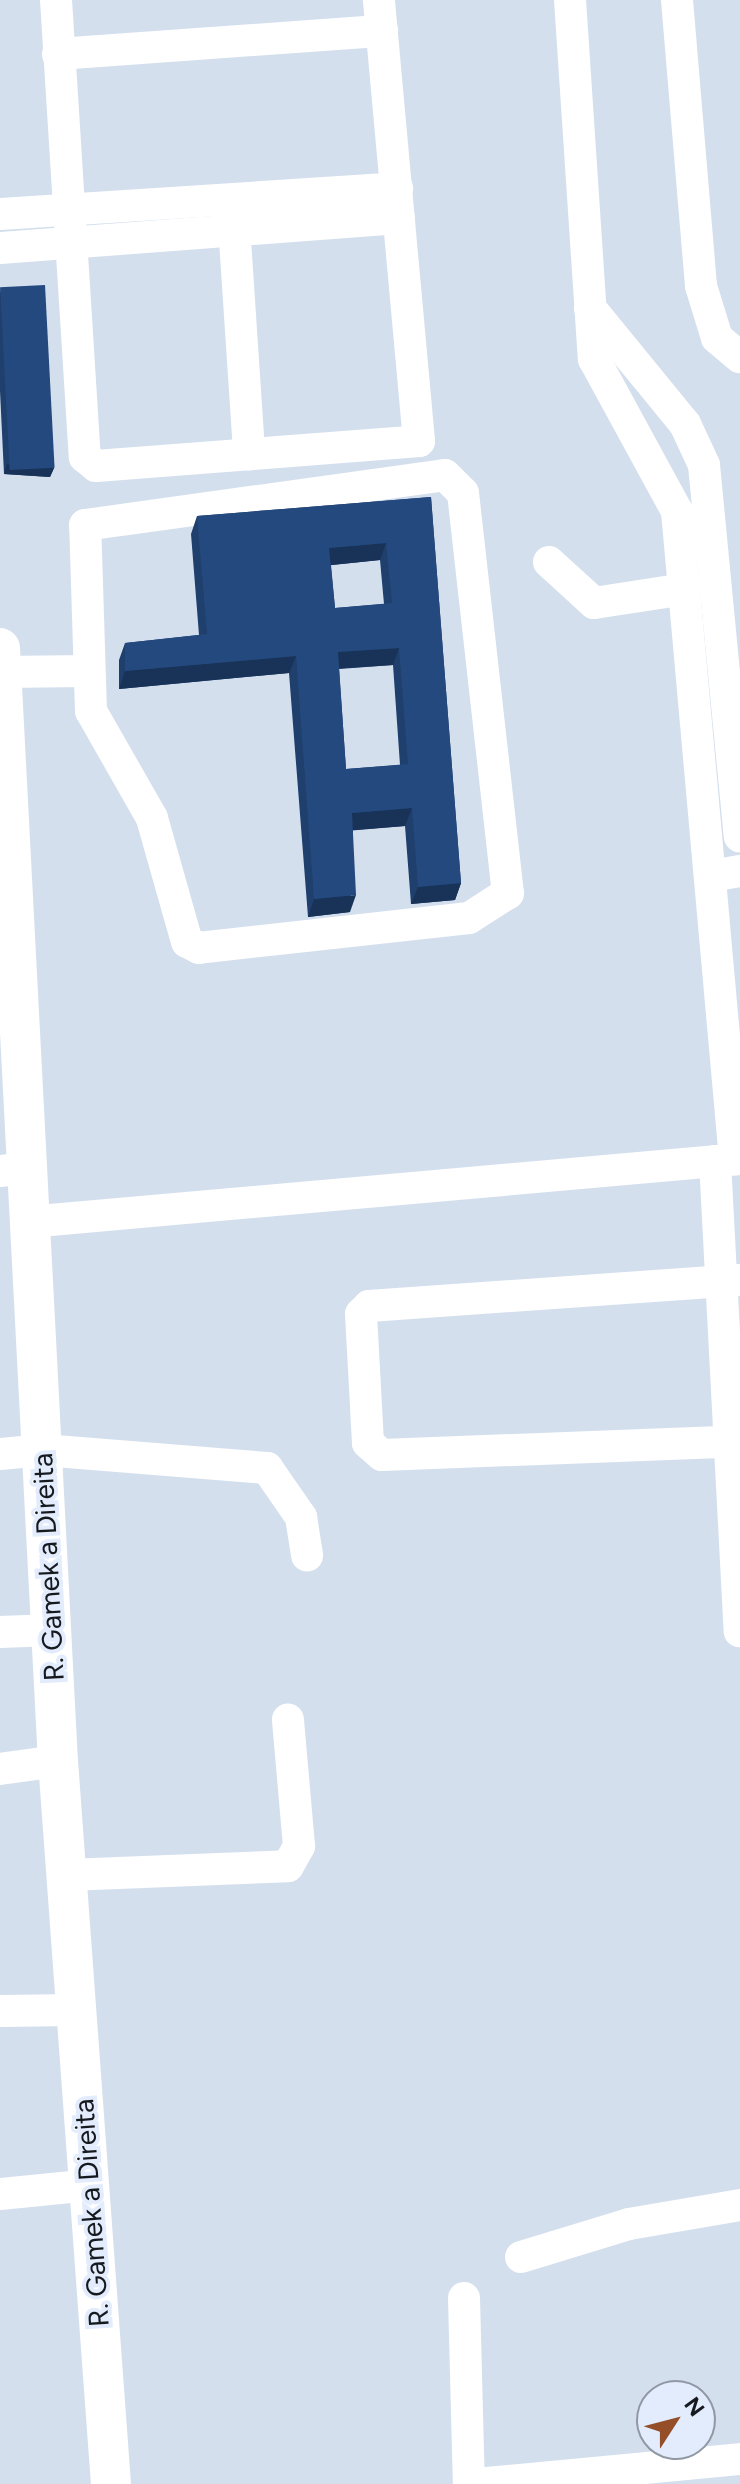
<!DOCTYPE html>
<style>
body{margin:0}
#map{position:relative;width:740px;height:2484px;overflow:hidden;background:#d4dfee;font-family:Figtree,sans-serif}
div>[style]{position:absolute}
.minor>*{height:32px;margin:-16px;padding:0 16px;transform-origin:16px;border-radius:16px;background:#fff}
.major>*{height:40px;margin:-20px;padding:0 20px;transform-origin:20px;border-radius:20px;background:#fff}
.wall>*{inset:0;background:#1f3f6c}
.shaded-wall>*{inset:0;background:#193358}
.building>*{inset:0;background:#24497e;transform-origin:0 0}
span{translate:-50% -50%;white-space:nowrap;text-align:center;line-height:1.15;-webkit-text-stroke:8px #e2ecfc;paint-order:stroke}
.street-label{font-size:28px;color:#161a1f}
.north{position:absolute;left:636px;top:2380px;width:80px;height:80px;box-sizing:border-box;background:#e2ecfc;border:2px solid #9098a4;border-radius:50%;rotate:54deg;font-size:22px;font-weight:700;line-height:32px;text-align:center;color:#161a1f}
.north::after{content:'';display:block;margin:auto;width:28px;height:36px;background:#954f28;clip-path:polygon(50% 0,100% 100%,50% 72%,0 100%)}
</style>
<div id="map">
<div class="minor">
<div style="left:56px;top:0;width:458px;rotate:86.4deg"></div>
<div style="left:85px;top:457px;width:14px;rotate:39deg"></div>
<div style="left:96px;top:466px;width:324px;rotate:-4.4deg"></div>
<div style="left:419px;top:441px;width:443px;rotate:-95.2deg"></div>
<div style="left:570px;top:0;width:360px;rotate:86.2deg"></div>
<div style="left:594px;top:359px;width:173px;rotate:61.4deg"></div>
<div style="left:677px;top:511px;width:651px;rotate:84.89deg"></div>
<div style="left:677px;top:0;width:287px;rotate:85.2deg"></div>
<div style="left:701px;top:286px;width:54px;rotate:72.9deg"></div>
<div style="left:717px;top:338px;width:30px;rotate:40deg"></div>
<div style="left:58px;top:54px;width:325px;rotate:-4.1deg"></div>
<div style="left:233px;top:210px;width:245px;rotate:86.2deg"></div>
<div style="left:0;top:214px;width:398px;rotate:-3.7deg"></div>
<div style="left:0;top:248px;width:400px;rotate:-4.3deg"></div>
<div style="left:590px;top:308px;width:150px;rotate:50.7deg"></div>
<div style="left:685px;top:424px;width:45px;rotate:65.1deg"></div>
<div style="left:704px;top:465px;width:373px;rotate:84.5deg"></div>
<div style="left:445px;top:475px;width:25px;rotate:45deg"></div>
<div style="left:463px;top:493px;width:403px;rotate:83.6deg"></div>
<div style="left:508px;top:893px;width:46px;rotate:147.3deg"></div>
<div style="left:469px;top:918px;width:272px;rotate:173.7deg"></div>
<div style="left:199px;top:948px;width:13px;rotate:-153deg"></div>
<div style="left:187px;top:942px;width:129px;rotate:-105.8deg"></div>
<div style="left:152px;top:818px;width:123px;rotate:-119.7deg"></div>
<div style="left:91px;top:711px;width:186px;rotate:-91.8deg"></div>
<div style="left:85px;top:525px;width:363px;rotate:-7.9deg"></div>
<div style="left:549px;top:562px;width:61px;rotate:42.3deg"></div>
<div style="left:594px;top:603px;width:93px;rotate:-8.7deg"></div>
<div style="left:2px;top:672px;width:85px;rotate:-0.7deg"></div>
<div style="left:711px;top:876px;width:29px;rotate:-10deg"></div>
<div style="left:715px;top:1161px;width:471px;rotate:87deg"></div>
<div style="left:0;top:1171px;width:26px;rotate:-7deg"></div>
<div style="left:28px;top:1222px;width:715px;rotate:-5.06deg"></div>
<div style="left:740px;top:1280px;width:372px;rotate:176deg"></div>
<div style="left:369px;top:1306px;width:11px;rotate:135deg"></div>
<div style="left:361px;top:1314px;width:129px;rotate:86.9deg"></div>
<div style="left:368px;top:1443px;width:18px;rotate:41deg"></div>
<div style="left:382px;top:1455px;width:358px;rotate:-2.2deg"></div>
<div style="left:0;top:1454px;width:43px;rotate:-5.3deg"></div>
<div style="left:43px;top:1450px;width:225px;rotate:4.6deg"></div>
<div style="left:267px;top:1468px;width:60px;rotate:55.2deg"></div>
<div style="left:301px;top:1517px;width:39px;rotate:81deg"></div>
<div style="left:0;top:1632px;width:52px;rotate:-2.2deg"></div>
<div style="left:0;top:1769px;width:59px;rotate:-7.9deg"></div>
<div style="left:68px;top:1875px;width:220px;rotate:-2.3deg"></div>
<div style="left:288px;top:1866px;width:23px;rotate:-61deg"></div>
<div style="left:299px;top:1846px;width:127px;rotate:-95deg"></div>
<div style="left:0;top:2011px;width:76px;rotate:-0.8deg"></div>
<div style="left:0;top:2194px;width:90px;rotate:-5.7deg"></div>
<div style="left:521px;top:2257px;width:113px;rotate:-17deg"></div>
<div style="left:629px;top:2224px;width:113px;rotate:-9.7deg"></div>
<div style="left:464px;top:2298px;width:186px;rotate:88.5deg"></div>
<div style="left:476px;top:2484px;width:265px;rotate:-5.4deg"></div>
</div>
<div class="major">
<div style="left:0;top:648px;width:1115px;rotate:87.02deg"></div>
<div style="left:58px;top:1761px;width:725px;rotate:85.81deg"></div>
</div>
<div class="wall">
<div style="clip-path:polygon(0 289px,54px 468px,50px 477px,4px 474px,0 391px)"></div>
<div style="clip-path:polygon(evenodd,431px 497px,461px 883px,455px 900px,411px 904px,405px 826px,353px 830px,350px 912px,308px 917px,289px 673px,119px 689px,119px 660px,125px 643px,199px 635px,191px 534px,197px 516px,431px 497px,380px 560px,384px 604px,335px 608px,331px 565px,380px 560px,431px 497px,393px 665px,400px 765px,346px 769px,339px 669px,393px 665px)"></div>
</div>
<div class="shaded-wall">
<div style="clip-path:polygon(7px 464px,54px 468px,50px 477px,4px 474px)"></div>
<div style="clip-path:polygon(386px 543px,380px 560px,323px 566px,329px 548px)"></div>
<div style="clip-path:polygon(399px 648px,393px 665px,331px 669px,338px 652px)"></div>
<div style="clip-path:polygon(296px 656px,289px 673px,119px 689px,125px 671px)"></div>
<div style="clip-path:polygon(412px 808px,405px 826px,346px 831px,352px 813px)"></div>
<div style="clip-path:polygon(461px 883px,455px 900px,411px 904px,418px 887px)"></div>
<div style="clip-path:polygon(356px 895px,350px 912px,308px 917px,314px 899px)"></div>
</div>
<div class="building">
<div style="left:45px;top:285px;width:183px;height:45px;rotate:87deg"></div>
<div style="clip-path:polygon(evenodd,431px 497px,461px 883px,418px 887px,412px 808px,352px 813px,356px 895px,314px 899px,296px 656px,125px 671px,125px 643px,207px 634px,197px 516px,431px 497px,386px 543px,392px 603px,335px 608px,329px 548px,386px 543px,431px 497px,399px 648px,408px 764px,346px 769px,338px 652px,399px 648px)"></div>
</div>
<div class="street-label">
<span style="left:48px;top:1567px;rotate:-93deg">R. Gamek a Direita</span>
<span style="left:91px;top:2213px;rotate:-94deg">R. Gamek a Direita</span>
</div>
<div class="north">N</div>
</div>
